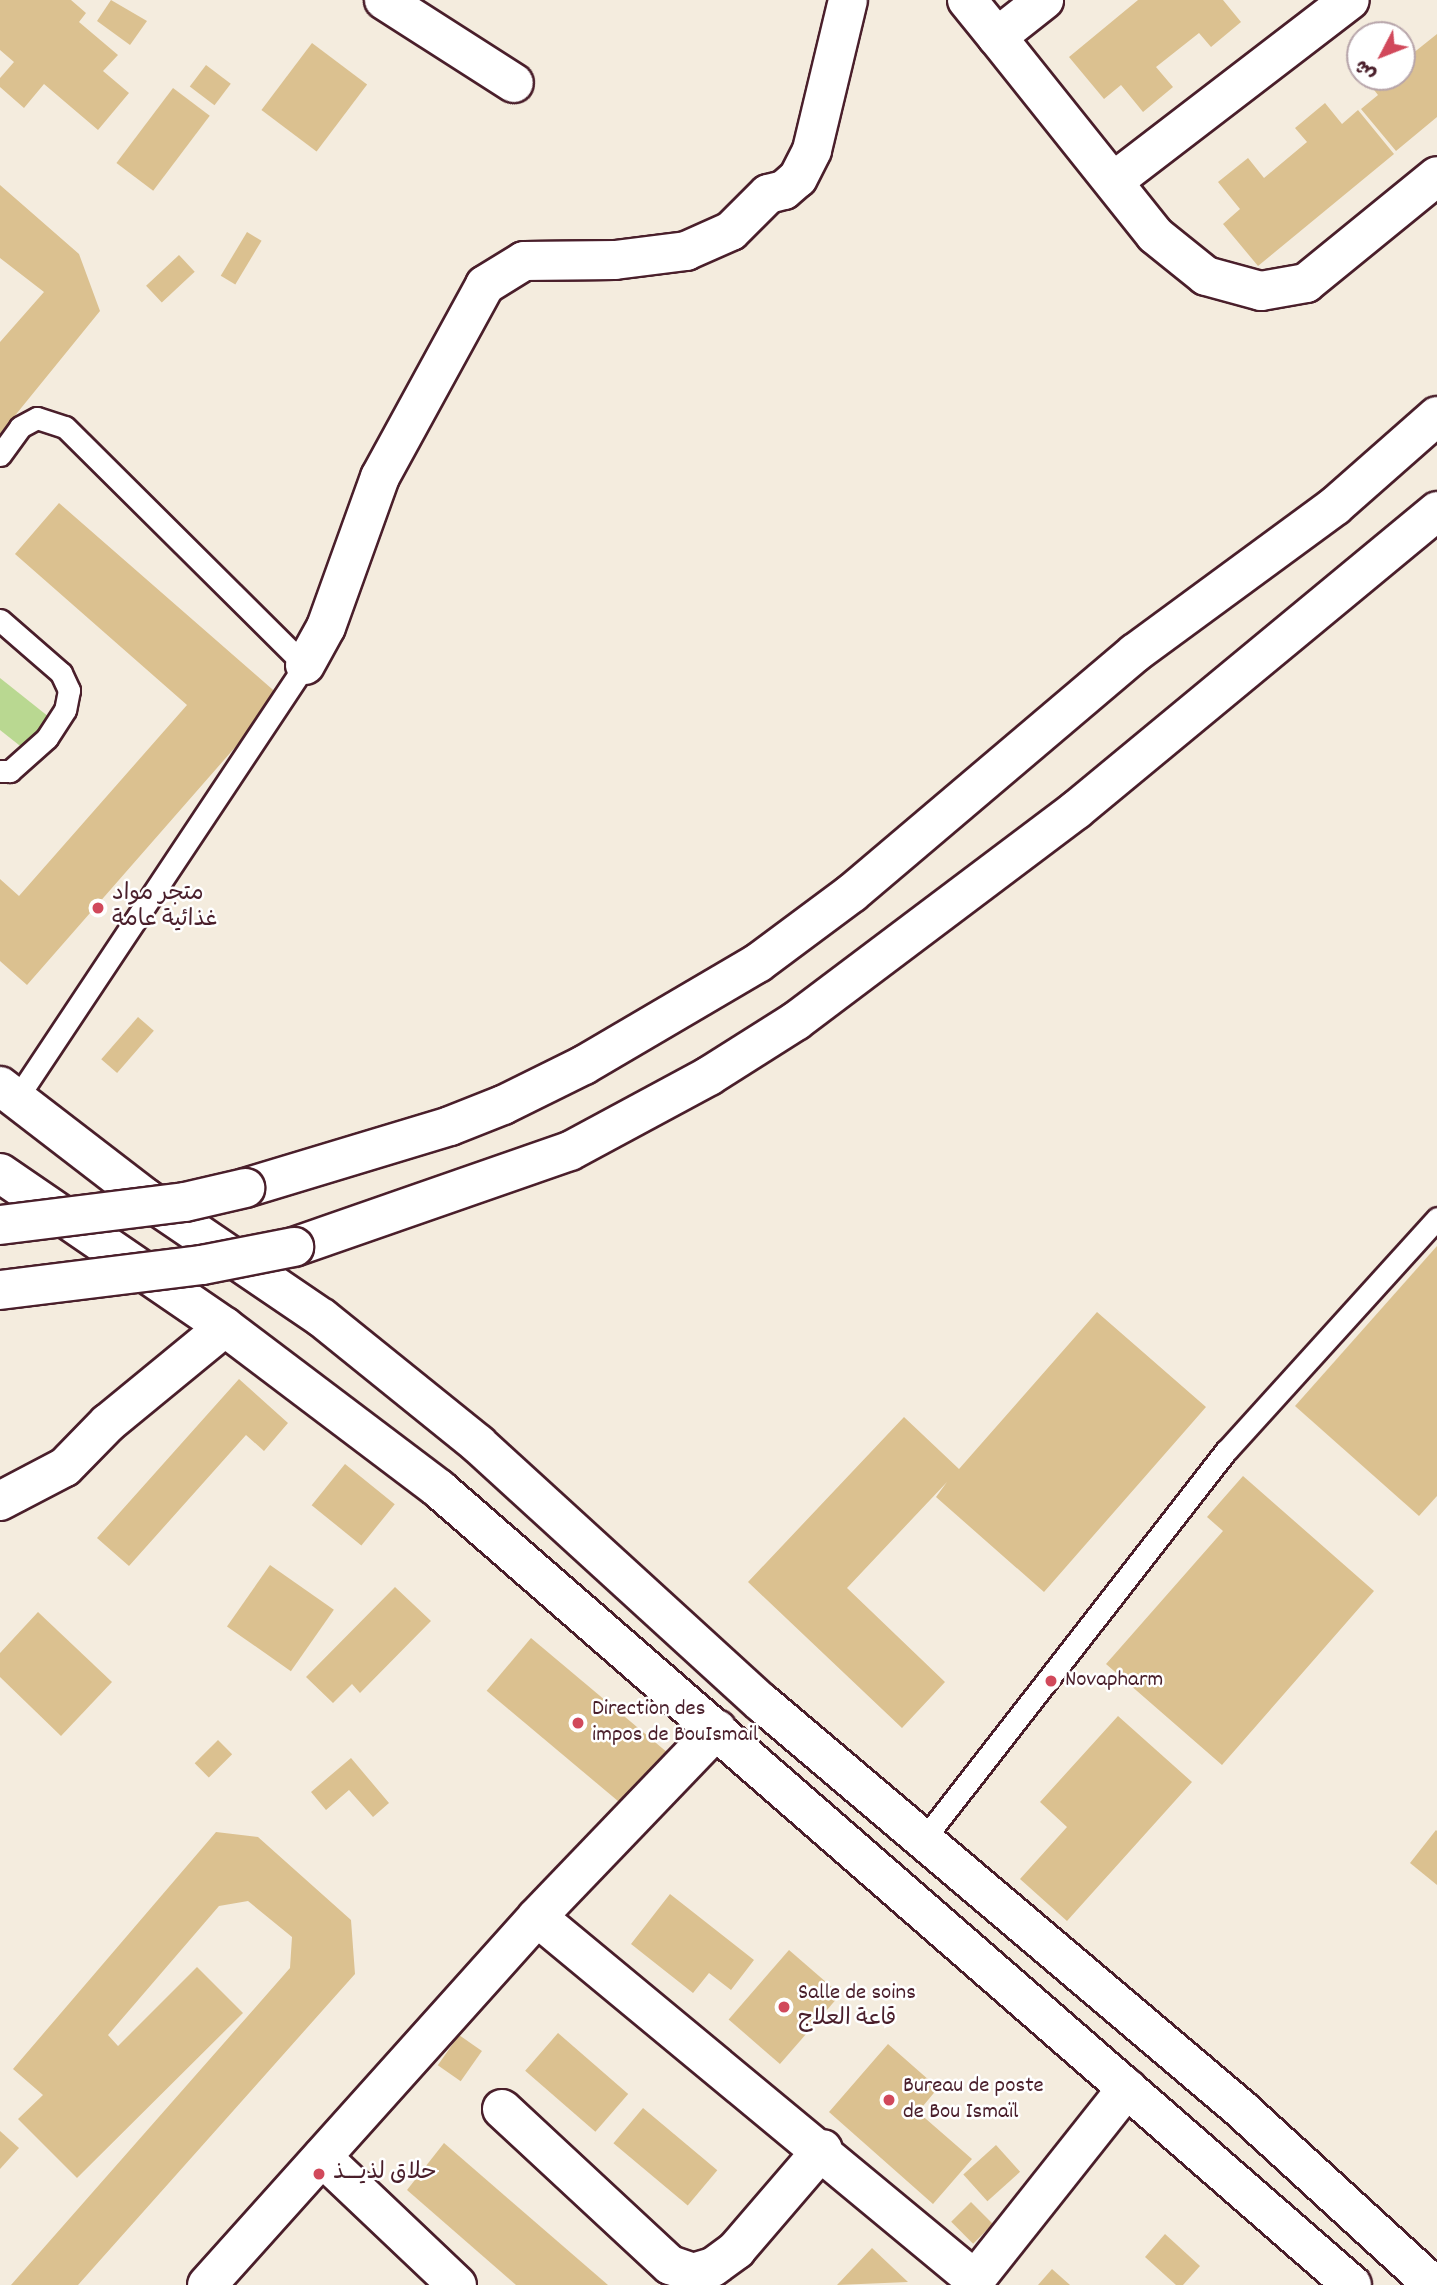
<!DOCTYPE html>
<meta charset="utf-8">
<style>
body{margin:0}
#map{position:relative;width:1437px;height:2285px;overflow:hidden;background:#f4ecde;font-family:Dekko,"Playpen Sans Arabic",sans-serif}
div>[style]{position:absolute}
.green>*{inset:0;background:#b9d891}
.building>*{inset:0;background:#dbc190;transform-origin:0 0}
.roads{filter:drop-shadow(2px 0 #4a1f2b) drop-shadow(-2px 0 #4a1f2b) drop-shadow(0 2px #4a1f2b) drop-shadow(0 -2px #4a1f2b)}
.service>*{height:21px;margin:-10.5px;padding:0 10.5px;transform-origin:10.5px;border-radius:10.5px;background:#fff}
.minor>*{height:38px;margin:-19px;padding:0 19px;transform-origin:19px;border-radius:19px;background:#fff}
.secondary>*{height:38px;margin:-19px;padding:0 19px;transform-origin:19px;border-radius:19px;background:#fff}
.motorway>*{height:38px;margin:-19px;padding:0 19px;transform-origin:19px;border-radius:19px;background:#fff}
.bridges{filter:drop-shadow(2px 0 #4a1f2b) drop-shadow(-2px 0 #4a1f2b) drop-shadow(0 2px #4a1f2b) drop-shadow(0 -2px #4a1f2b)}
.motorway-bridge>*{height:38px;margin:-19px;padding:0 19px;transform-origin:19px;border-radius:19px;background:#fff}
.dots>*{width:19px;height:19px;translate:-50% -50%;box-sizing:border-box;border:4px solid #fff;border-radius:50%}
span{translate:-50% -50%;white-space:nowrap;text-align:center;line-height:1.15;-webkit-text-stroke:5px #fff;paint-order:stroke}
.poi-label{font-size:23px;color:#4a1f2b}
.left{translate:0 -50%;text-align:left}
.north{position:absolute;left:1346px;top:21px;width:70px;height:70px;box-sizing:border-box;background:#fff;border:2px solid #b7a5aa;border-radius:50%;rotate:228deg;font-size:19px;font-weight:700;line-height:28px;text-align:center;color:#4a1f2b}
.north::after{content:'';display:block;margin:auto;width:24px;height:32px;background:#d1495b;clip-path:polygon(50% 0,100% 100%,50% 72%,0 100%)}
</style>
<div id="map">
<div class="green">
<div style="clip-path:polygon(0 678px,49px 717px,24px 749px,0 730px)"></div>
</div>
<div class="building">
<div style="clip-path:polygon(0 0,71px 0,86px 13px,79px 22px,118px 55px,103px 71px,129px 93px,98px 130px,44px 84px,24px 108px,0 87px,0 78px,14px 62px,0 50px)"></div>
<div style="clip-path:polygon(111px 0,147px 21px,130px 45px,97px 21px)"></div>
<div style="clip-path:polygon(1138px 0,1223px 0,1241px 22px,1211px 47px,1199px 33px,1156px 67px,1173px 87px,1143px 112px,1121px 85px,1104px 99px,1069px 57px)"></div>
<div style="clip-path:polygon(1437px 34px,1437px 117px,1396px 151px,1361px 109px,1378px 95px,1364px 77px,1402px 77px,1402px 62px)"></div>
<div style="left:312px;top:43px;width:69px;height:84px;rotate:37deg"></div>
<div style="left:206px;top:65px;width:31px;height:27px;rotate:37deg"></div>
<div style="left:173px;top:88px;width:46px;height:94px;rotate:37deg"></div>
<div style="clip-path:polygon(1325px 103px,1342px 124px,1358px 110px,1394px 154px,1258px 266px,1223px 224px,1240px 209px,1218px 182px,1248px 158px,1264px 178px,1307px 142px,1295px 128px)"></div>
<div style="clip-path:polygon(0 185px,79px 254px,100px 311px,0 434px,0 342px,44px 292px,0 258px)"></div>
<div style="left:247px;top:232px;width:17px;height:51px;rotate:31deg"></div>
<div style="left:179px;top:255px;width:23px;height:45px;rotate:47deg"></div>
<div style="clip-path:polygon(59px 503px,280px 696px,27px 985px,0 961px,0 879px,19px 896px,187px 705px,15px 554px)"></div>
<div style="left:138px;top:1017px;width:21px;height:56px;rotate:41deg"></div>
<div style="clip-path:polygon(1437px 1246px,1437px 1496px,1419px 1516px,1295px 1406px)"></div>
<div style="clip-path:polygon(1097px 1312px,1206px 1407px,1044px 1592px,936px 1497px,947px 1482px,847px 1588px,945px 1682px,902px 1728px,748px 1582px,904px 1417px,959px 1469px)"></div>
<div style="clip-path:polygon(239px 1379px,288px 1423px,264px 1451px,246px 1435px,129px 1566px,97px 1538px)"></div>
<div style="left:345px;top:1464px;width:64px;height:53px;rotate:39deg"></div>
<div style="clip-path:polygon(1243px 1476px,1374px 1591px,1222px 1765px,1106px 1664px,1223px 1531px,1207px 1517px)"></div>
<div style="left:270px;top:1565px;width:78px;height:75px;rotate:35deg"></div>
<div style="clip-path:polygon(395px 1587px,431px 1621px,360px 1693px,352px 1684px,333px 1703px,306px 1677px)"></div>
<div style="clip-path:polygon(38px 1612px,112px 1682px,61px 1736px,0 1677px,0 1653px)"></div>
<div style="left:531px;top:1638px;width:180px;height:69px;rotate:40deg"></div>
<div style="clip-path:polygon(1118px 1716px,1192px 1782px,1067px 1921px,1020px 1879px,1067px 1827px,1040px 1802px)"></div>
<div style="left:218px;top:1740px;width:20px;height:33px;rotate:45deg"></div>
<div style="clip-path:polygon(351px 1758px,389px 1803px,373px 1817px,349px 1790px,326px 1810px,311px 1792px)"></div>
<div style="clip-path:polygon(1436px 1830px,1437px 1831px,1437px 1885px,1410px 1863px)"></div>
<div style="clip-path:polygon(216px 1832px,258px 1837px,351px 1920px,355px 1974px,78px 2285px,11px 2285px,290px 1968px,292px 1937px,248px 1901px,219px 1906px,108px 2035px,118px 2046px,197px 1967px,243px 2013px,77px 2178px,18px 2119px,43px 2095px,13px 2069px)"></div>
<div style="clip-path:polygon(670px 1894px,754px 1960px,731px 1990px,709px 1973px,693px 1993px,631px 1944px)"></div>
<div style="left:789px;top:1950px;width:68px;height:92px;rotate:41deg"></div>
<div style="left:558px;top:2033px;width:93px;height:50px;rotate:41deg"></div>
<div style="left:459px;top:2035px;width:28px;height:37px;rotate:35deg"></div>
<div style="clip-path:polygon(888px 2044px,938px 2088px,918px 2112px,972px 2159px,933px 2204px,829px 2112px)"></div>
<div style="left:643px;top:2108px;width:97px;height:46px;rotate:40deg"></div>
<div style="clip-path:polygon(0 2131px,19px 2148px,0 2169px)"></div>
<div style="clip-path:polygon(444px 2143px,608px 2285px,516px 2285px,407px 2190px)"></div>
<div style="left:996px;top:2145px;width:36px;height:44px;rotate:48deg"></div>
<div style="left:971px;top:2202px;width:31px;height:28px;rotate:45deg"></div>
<div style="clip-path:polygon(1165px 2234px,1200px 2266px,1183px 2285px,1176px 2285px,1145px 2257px)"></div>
<div style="clip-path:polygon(872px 2248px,908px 2282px,837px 2285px)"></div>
<div style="clip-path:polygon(1052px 2269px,1070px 2285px,1038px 2285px)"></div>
</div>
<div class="roads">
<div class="service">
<div style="left:0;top:455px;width:34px;rotate:-54deg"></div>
<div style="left:20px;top:427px;width:19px;rotate:-28deg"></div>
<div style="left:37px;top:418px;width:29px;rotate:18deg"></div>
<div style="left:65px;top:427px;width:338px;rotate:44.8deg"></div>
<div style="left:305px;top:665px;width:520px;rotate:123.63deg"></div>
<div style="left:0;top:620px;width:81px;rotate:41deg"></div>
<div style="left:61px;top:673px;width:19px;rotate:65deg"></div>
<div style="left:69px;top:690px;width:20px;rotate:101deg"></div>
<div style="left:65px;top:710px;width:33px;rotate:123deg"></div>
<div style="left:47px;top:738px;width:50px;rotate:138.3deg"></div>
<div style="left:10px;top:771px;width:10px;rotate:180deg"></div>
<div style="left:923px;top:1840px;width:494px;rotate:-52.1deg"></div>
<div style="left:1227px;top:1450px;width:313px;rotate:-47.8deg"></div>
</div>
<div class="minor">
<div style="left:384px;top:0;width:154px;rotate:32.6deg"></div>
<div style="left:967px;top:0;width:48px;rotate:51deg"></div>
<div style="left:997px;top:37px;width:60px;rotate:-38.2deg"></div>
<div style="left:997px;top:37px;width:253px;rotate:51.4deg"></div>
<div style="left:1155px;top:235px;width:65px;rotate:38.8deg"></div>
<div style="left:1206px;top:276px;width:57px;rotate:15.3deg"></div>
<div style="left:1261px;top:291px;width:46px;rotate:-10.1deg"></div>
<div style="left:1306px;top:283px;width:169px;rotate:-39.2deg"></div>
<div style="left:1114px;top:181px;width:297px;rotate:-37.5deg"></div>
<div style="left:305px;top:665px;width:43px;rotate:-61.1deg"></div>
<div style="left:326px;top:627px;width:159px;rotate:-70.2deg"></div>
<div style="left:380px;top:477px;width:219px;rotate:-61.3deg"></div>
<div style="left:485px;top:285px;width:46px;rotate:-31.6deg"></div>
<div style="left:524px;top:261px;width:91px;rotate:-0.6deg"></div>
<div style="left:615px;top:260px;width:72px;rotate:-7.2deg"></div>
<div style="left:686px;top:251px;width:49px;rotate:-24deg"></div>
<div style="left:731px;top:231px;width:52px;rotate:-45deg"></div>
<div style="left:768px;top:194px;width:16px;rotate:-14deg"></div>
<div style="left:784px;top:190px;width:18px;rotate:-41deg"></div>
<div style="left:798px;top:178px;width:31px;rotate:-63deg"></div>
<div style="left:812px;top:150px;width:154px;rotate:-76.5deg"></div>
<div style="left:537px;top:1917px;width:569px;rotate:39.65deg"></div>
<div style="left:502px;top:2109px;width:229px;rotate:42.9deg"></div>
<div style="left:670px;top:2265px;width:24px;rotate:19deg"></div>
<div style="left:693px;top:2273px;width:21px;rotate:-17deg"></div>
<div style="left:713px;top:2267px;width:29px;rotate:-36deg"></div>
<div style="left:736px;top:2250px;width:133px;rotate:-49.3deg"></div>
<div style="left:322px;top:2157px;width:186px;rotate:43.5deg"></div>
<div style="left:207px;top:2285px;width:494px;rotate:-48.1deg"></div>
<div style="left:537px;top:1917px;width:260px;rotate:-46.2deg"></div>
<div style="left:971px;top:2285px;width:251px;rotate:-51.6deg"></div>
</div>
<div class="secondary">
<div style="left:0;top:1086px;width:182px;rotate:37.6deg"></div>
<div style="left:144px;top:1197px;width:215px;rotate:34.2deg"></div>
<div style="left:322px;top:1318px;width:201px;rotate:38.9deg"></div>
<div style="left:478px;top:1444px;width:384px;rotate:42.4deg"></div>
<div style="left:762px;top:1703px;width:628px;rotate:40.28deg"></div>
<div style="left:1241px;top:2109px;width:260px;rotate:42.5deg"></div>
<div style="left:0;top:1173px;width:273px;rotate:34.4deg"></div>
<div style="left:225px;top:1327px;width:268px;rotate:37.1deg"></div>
<div style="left:439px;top:1489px;width:1211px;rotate:41.08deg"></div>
<div style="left:0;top:1501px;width:73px;rotate:-27.6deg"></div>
<div style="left:65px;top:1467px;width:62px;rotate:-45.7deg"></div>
<div style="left:108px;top:1423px;width:151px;rotate:-39.4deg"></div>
</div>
<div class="motorway">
<div style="left:245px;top:1188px;width:214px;rotate:-16.8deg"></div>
<div style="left:450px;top:1126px;width:57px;rotate:-21.6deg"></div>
<div style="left:503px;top:1105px;width:90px;rotate:-26.3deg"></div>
<div style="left:584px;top:1065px;width:202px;rotate:-30.4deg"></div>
<div style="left:758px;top:963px;width:117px;rotate:-36.7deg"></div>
<div style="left:852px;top:893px;width:371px;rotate:-40.3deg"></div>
<div style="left:1135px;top:653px;width:248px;rotate:-36.3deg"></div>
<div style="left:1335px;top:506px;width:136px;rotate:-41.4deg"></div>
<div style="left:294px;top:1247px;width:292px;rotate:-19.2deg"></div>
<div style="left:570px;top:1151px;width:158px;rotate:-28.3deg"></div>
<div style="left:709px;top:1076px;width:103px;rotate:-32.3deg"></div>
<div style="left:796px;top:1021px;width:351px;rotate:-37deg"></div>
<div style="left:1076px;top:810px;width:469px;rotate:-39.6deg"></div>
</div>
</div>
<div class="bridges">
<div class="motorway-bridge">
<div style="left:0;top:1225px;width:186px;rotate:-7.1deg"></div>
<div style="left:185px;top:1202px;width:62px;rotate:-13.1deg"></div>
<div style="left:0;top:1290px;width:204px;rotate:-7.1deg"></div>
<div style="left:202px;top:1265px;width:94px;rotate:-11.1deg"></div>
</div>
</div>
<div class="dots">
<div style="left:98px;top:908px;background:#d1495b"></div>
<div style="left:1051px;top:1681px;background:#d1495b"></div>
<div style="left:578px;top:1723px;background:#d1495b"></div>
<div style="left:784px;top:2007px;background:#d1495b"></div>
<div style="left:889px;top:2100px;background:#d1495b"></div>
<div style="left:319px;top:2174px;background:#d1495b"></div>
</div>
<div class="poi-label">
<span class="left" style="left:112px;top:908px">متجر مواد<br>غذائية عامة</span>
<span class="left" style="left:1065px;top:1681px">Novapharm</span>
<span class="left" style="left:592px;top:1723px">Direction des<br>impos de BouIsmail</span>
<span class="left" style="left:798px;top:2007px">Salle de soins<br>قاعة العلاج</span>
<span class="left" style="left:903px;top:2100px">Bureau de poste<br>de Bou Ismaïl</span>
<span class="left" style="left:333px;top:2174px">حلاق لذيـــذ</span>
</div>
<div class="north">ش</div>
</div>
